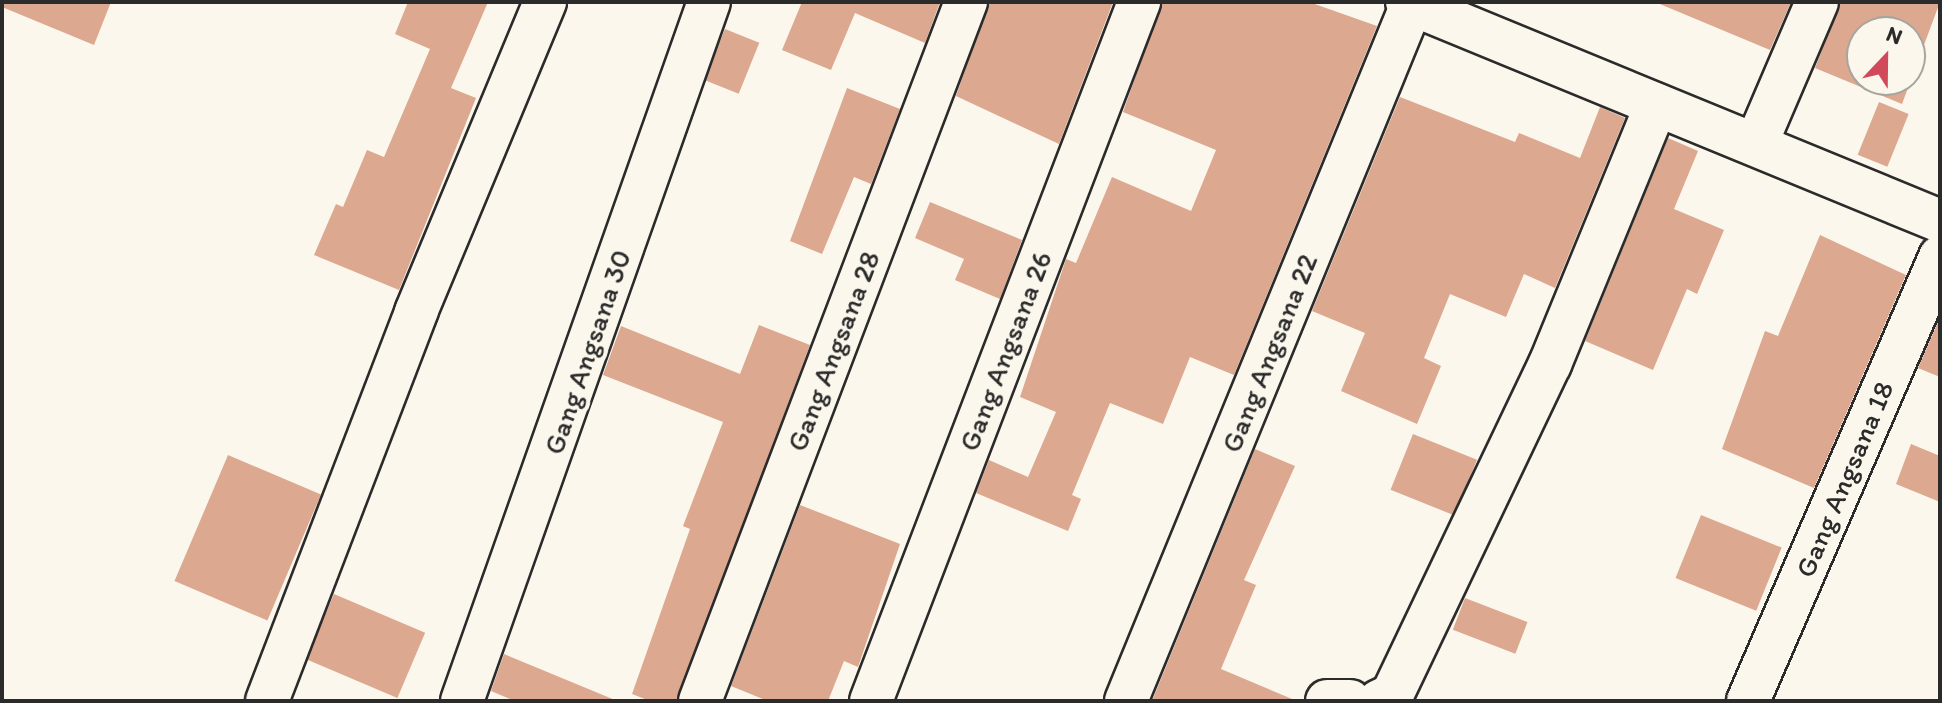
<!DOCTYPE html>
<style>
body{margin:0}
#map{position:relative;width:1942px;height:703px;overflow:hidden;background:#fbf7ec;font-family:Itim,sans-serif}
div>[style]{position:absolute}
.building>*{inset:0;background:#dca88f;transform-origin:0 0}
.roads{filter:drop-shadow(2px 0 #2b2b2b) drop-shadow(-2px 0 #2b2b2b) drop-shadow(0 2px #2b2b2b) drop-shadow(0 -2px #2b2b2b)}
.minor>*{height:42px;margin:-21px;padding:0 21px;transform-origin:21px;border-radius:21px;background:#fbf7ec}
span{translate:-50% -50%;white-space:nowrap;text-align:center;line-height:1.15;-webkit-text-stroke:8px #fbf7ec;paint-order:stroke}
.street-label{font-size:28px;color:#2b2b2b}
.frame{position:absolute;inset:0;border:4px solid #2b2b2b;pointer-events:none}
.north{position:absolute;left:1846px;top:16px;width:80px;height:80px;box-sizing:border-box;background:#fbf7ec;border:2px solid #a8a59f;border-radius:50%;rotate:22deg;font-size:22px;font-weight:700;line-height:32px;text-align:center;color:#2b2b2b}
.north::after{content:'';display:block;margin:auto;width:28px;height:36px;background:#d1495b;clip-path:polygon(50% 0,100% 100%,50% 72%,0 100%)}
</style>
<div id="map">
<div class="building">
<div style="clip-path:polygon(2px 2px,111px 2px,94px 45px,2px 7px)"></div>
<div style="clip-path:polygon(408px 2px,488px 2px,451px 88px,476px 98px,399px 290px,314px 255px,336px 204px,343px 207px,367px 150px,384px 157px,430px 49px,395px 34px)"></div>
<div style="clip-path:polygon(802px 2px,940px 2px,925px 43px,855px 13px,831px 70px,782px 50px)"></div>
<div style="clip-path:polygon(989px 2px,1113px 2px,1059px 144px,956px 96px)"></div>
<div style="clip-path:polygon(1162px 2px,1309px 2px,1377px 26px,1234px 375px,1190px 357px,1163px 424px,1110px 403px,1072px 495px,1081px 499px,1068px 531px,976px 493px,989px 460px,1028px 477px,1056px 412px,1020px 397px,1066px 259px,1076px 263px,1112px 177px,1191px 211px,1216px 150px,1123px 112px)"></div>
<div style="clip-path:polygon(1655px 2px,1791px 2px,1770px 50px)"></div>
<div style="clip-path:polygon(evenodd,1841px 2px,1940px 2px,1902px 104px,1815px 68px,1841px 2px,1862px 32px,1910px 32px,1910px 80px,1862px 80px,1862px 32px)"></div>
<div style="left:725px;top:29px;width:37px;height:55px;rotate:22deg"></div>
<div style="clip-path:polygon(847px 88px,900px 109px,871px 184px,854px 177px,822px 254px,790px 241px)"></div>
<div style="clip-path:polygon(1400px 97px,1515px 142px,1519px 133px,1580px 158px,1600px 107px,1625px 118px,1555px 288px,1524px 274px,1506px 317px,1450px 294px,1424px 358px,1441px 366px,1417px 424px,1341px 391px,1365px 333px,1312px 311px)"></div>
<div style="left:1879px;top:102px;width:32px;height:57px;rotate:22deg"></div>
<div style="clip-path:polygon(1668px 138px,1698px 151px,1674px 209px,1724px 230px,1697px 294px,1687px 289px,1653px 370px,1585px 341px)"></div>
<div style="clip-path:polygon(930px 202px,1022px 240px,1000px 299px,955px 280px,964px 259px,915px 238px)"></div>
<div style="clip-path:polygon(1820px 235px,1906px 275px,1814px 488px,1722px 449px,1765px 331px,1778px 336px)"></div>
<div style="clip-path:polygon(1940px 317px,1940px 377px,1918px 368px)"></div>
<div style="clip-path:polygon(759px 325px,810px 345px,677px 701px,650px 701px,632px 694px,690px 529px,683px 526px,723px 422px,603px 375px,621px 326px,740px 374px)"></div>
<div style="left:1413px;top:434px;width:69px;height:60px;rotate:22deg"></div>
<div style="clip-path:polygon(1911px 444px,1940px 456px,1940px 502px,1896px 484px)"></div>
<div style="clip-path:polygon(1255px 449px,1295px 466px,1244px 580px,1256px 585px,1221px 669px,1297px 701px,1152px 701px)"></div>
<div style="left:228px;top:455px;width:101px;height:137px;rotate:23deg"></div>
<div style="clip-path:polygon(800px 505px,900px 544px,858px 667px,844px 661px,828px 701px,768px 701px,731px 686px)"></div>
<div style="left:1701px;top:515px;width:87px;height:68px;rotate:22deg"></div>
<div style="left:334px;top:594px;width:99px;height:71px;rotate:23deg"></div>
<div style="left:1465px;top:598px;width:67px;height:34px;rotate:21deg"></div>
<div style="clip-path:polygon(504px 654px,615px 700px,615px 701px,515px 701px,491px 691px)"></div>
</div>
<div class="roads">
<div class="minor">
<div style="left:1407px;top:2px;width:576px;rotate:22.34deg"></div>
<div style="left:1757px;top:142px;width:152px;rotate:-66.8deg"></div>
<div style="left:267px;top:701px;width:417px;rotate:-69deg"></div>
<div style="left:416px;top:312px;width:336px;rotate:-67.4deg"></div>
<div style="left:462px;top:701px;width:741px;rotate:-70.54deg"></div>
<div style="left:700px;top:701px;width:748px;rotate:-69.17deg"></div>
<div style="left:871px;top:701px;width:749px;rotate:-69.02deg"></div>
<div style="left:1126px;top:701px;width:753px;rotate:-67.69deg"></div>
<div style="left:1327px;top:701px;width:23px"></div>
<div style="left:1379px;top:701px;width:14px;rotate:-25deg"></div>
<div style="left:1392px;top:695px;width:367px;rotate:-64.5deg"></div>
<div style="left:1550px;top:364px;width:280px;rotate:-67.7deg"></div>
<div style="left:1748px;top:701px;width:484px;rotate:-66.6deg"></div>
</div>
</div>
<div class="street-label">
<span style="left:833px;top:351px;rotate:-69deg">Gang Angsana 28</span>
<span style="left:1005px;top:351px;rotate:-69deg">Gang Angsana 26</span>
<span style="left:587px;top:352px;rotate:-71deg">Gang Angsana 30</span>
<span style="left:1269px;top:353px;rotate:-68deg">Gang Angsana 22</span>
<span style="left:1844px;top:479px;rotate:-67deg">Gang Angsana 18</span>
</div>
<div class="frame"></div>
<div class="north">N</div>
</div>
